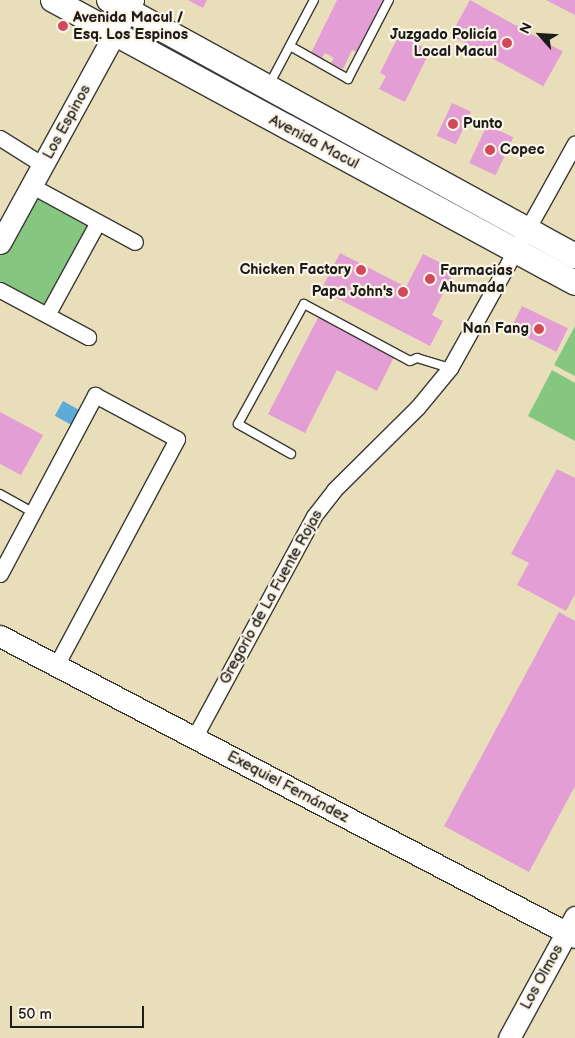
<!DOCTYPE html>
<meta charset="utf-8">
<style>
body{margin:0}
#map{position:relative;width:575px;height:1038px;overflow:hidden;background:#e9deba;font-family:"Balsamiq Sans",sans-serif}
div>[style]{position:absolute}
.green>*{inset:0;background:#85c780}
.water>*{inset:0;background:#5fabd8;transform-origin:0 0}
.building>*{inset:0;background:#e39ed5;transform-origin:0 0}
.roads{filter:drop-shadow(1px 0 #3b3934) drop-shadow(-1px 0 #3b3934) drop-shadow(0 1px #3b3934) drop-shadow(0 -1px #3b3934)}
.lane>*{height:8px;margin:-4px;padding:0 4px;transform-origin:4px;border-radius:4px;background:#fff}
.street>*{height:15px;margin:-7.5px;padding:0 7.5px;transform-origin:7.5px;border-radius:7.5px;background:#fff}
.secondary>*{height:21px;margin:-10.5px;padding:0 10.5px;transform-origin:10.5px;border-radius:10.5px;background:#fff}
.primary>*{height:24px;margin:-12px;padding:0 12px;transform-origin:12px;border-radius:12px;background:#fff}
.dots>*{width:14px;height:14px;translate:-50% -50%;box-sizing:border-box;border:2px solid #fcf5e5;border-radius:50%}
span{translate:-50% -50%;white-space:nowrap;text-align:center;line-height:1.15;-webkit-text-stroke:4.5px #fcf5e5;paint-order:stroke}
.poi-label{font-size:15px;color:#1c1c1c;font-weight:700}
.left{translate:0 -50%;text-align:left}
.right{translate:-100% -50%;text-align:right}
.street-label{font-size:15px;color:#1c1c1c}
.north{position:absolute;left:515px;top:10px;width:50px;height:50px;-webkit-text-stroke:4px #fcf5e5;paint-order:stroke;rotate:296deg;font-size:14px;font-weight:700;line-height:20px;text-align:center;color:#1c1c1c}
.north::after{content:'';display:block;margin:auto;width:18px;height:22px;background:#1c1c1c;clip-path:polygon(50% 0,100% 100%,50% 72%,0 100%)}
.scale{position:absolute;left:10px;top:1006px;width:134px;height:22px;box-sizing:border-box;border:2px solid #1c1c1c;border-top:0;padding-left:6px;font-size:15px;line-height:18px;white-space:nowrap;color:#1c1c1c;-webkit-text-stroke:4px #fcf5e5;paint-order:stroke}
</style>
<div id="map">
<div class="green">
<div style="clip-path:polygon(32px 186px,98px 222px,47px 315px,0 290px,0 243px)"></div>
<div style="clip-path:polygon(575px 326px,575px 376px,554px 365px)"></div>
<div style="clip-path:polygon(552px 370px,575px 383px,575px 441px,528px 416px)"></div>
</div>
<div class="water">
<div style="left:63px;top:401px;width:21px;height:17px;rotate:29deg"></div>
</div>
<div class="building">
<div style="clip-path:polygon(188px 0,207px 0,203px 8px)"></div>
<div style="clip-path:polygon(337px 0,383px 0,356px 52px,352px 50px,343px 69px,331px 63px,334px 58px,325px 53px,322px 58px,311px 53px)"></div>
<div style="left:470px;top:0;width:106px;height:40px;rotate:29deg"></div>
<div style="clip-path:polygon(546px 0,575px 0,575px 15px)"></div>
<div style="clip-path:polygon(399px 35px,430px 51px,405px 102px,379px 89px,386px 76px,380px 73px)"></div>
<div style="left:452px;top:103px;width:21px;height:36px;rotate:25deg"></div>
<div style="left:487px;top:125px;width:29px;height:42px;rotate:25deg"></div>
<div style="clip-path:polygon(340px 253px,406px 287px,423px 254px,455px 270px,432px 315px,443px 321px,430px 346px,321px 290px)"></div>
<div style="left:522px;top:306px;width:51px;height:26px;rotate:26deg"></div>
<div style="clip-path:polygon(319px 316px,395px 355px,377px 391px,337px 370px,305px 433px,268px 414px)"></div>
<div style="clip-path:polygon(0 412px,43px 435px,21px 475px,0 464px)"></div>
<div style="clip-path:polygon(557px 469px,575px 478px,575px 594px,566px 611px,517px 585px,529px 563px,511px 554px)"></div>
<div style="clip-path:polygon(559px 612px,575px 621px,575px 786px,529px 872px,444px 826px)"></div>
</div>
<div class="roads">
<div class="lane">
<div style="left:290px;top:46px;width:67px;rotate:29.6deg"></div>
<div style="left:348px;top:79px;width:89px;rotate:-62.6deg"></div>
<div style="left:269px;top:85px;width:96px;rotate:-62.1deg"></div>
<div style="left:291px;top:454px;width:61px;rotate:-150.5deg"></div>
<div style="left:238px;top:424px;width:137px;rotate:-61.2deg"></div>
<div style="left:304px;top:304px;width:120px;rotate:28.3deg"></div>
<div style="left:410px;top:361px;width:8px;rotate:-23deg"></div>
<div style="left:417px;top:358px;width:34px;rotate:17deg"></div>
<div style="left:0;top:494px;width:38px;rotate:29deg"></div>
</div>
<div class="street">
<div style="left:0;top:138px;width:51px;rotate:32.1deg"></div>
<div style="left:32px;top:186px;width:117px;rotate:28.5deg"></div>
<div style="left:0;top:290px;width:100px;rotate:28.1deg"></div>
<div style="left:47px;top:315px;width:106px;rotate:-61.3deg"></div>
<div style="left:0;top:574px;width:203px;rotate:-62deg"></div>
<div style="left:95px;top:395px;width:93px;rotate:28.2deg"></div>
<div style="left:177px;top:439px;width:257px;rotate:118.1deg"></div>
<div style="left:194px;top:738px;width:252px;rotate:-61.6deg"></div>
<div style="left:314px;top:516px;width:33px;rotate:-52deg"></div>
<div style="left:334px;top:490px;width:117px;rotate:-44.7deg"></div>
<div style="left:417px;top:408px;width:52px;rotate:-50.5deg"></div>
<div style="left:450px;top:368px;width:257px;rotate:-60.9deg"></div>
</div>
<div class="secondary">
<div style="left:0;top:243px;width:277px;rotate:-61.3deg"></div>
<div style="left:0;top:636px;width:649px;rotate:27.63deg"></div>
<div style="left:509px;top:1038px;width:138px;rotate:-61.4deg"></div>
</div>
<div class="primary">
<div style="left:53px;top:0;width:594px;rotate:28.46deg"></div>
<div style="left:109px;top:0;width:532px;rotate:28.78deg"></div>
</div>
</div>
<div class="dots">
<div style="left:63px;top:26px;background:#d1495b"></div>
<div style="left:507px;top:43px;background:#d1495b"></div>
<div style="left:453px;top:124px;background:#d1495b"></div>
<div style="left:490px;top:150px;background:#d1495b"></div>
<div style="left:361px;top:270px;background:#d1495b"></div>
<div style="left:430px;top:279px;background:#d1495b"></div>
<div style="left:403px;top:292px;background:#d1495b"></div>
<div style="left:539px;top:329px;background:#d1495b"></div>
</div>
<div class="poi-label">
<span class="left" style="left:73px;top:26px">Avenida Macul /<br>Esq. Los Espinos</span>
<span class="right" style="left:497px;top:43px">Juzgado Policía<br>Local Macul</span>
<span class="left" style="left:463px;top:124px">Punto</span>
<span class="left" style="left:500px;top:150px">Copec</span>
<span class="right" style="left:351px;top:270px">Chicken Factory</span>
<span class="left" style="left:440px;top:279px">Farmacias<br>Ahumada</span>
<span class="right" style="left:393px;top:292px">Papa John's</span>
<span class="right" style="left:529px;top:329px">Nan Fang</span>
</div>
<div class="street-label">
<span style="left:67px;top:122px;rotate:-61deg">Los Espinos</span>
<span style="left:314px;top:142px;rotate:28deg">Avenida Macul</span>
<span style="left:271px;top:597px;rotate:-61deg">Gregorio de La Fuente Rojas</span>
<span style="left:288px;top:787px;rotate:28deg">Exequiel Fernández</span>
<span style="left:542px;top:977px;rotate:-61deg">Los Olmos</span>
</div>
<div class="north">N</div>
<div class="scale">50 m</div>
</div>
